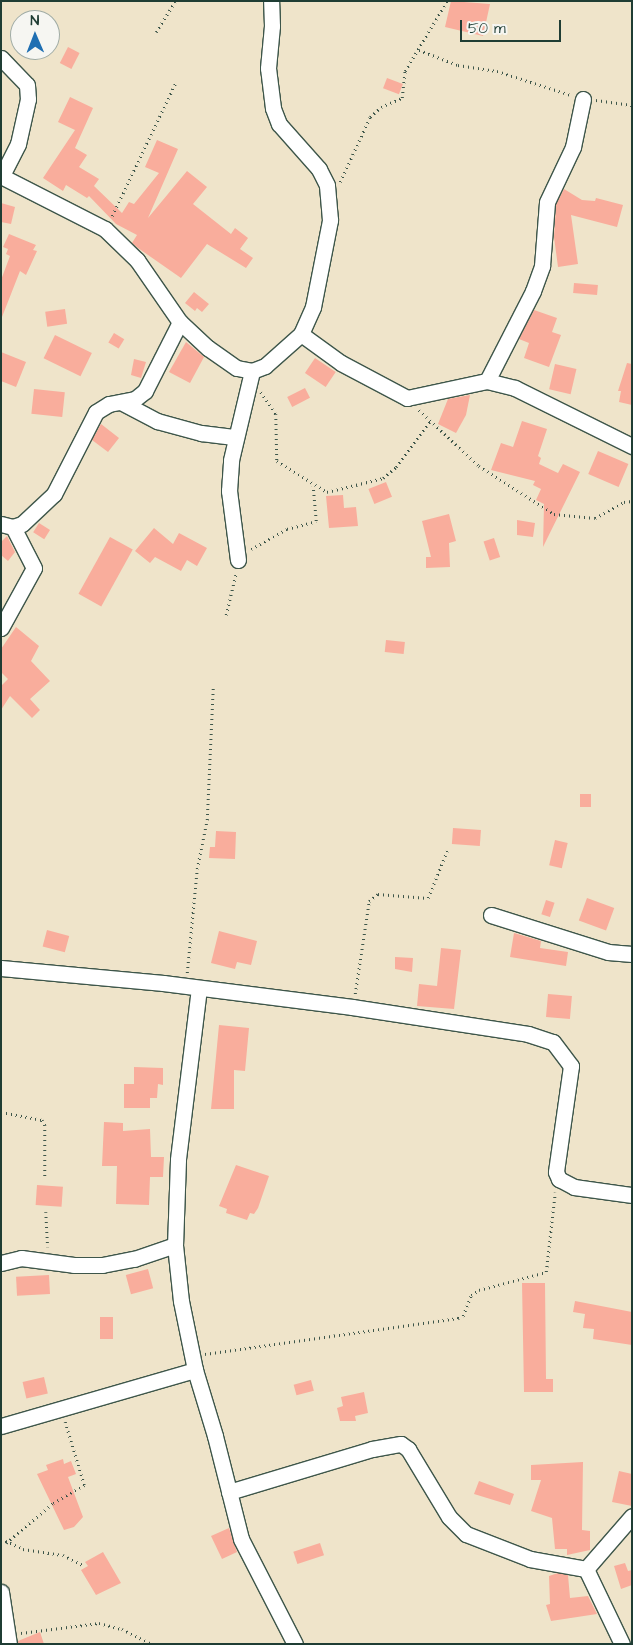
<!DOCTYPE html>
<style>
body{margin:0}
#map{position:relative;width:633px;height:1645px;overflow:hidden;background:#efe4ca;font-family:"Architects Daughter",sans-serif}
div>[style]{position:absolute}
.building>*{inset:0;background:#f9ad9c;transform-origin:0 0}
.path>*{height:2.5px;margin-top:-1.25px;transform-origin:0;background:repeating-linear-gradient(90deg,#3e564a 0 1px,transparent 0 5px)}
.roads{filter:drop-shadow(1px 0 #3e564a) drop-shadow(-1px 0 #3e564a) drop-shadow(0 1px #3e564a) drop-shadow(0 -1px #3e564a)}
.minor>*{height:15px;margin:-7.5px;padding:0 7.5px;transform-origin:7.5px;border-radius:7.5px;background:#fff}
span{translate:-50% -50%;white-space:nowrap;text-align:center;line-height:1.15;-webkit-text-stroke:4px #f6f6f2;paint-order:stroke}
.frame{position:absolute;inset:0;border:2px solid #1f3d34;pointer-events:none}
.north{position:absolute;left:10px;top:10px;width:50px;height:50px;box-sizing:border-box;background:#f6f6f2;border:1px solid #a0aca6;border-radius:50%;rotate:359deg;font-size:14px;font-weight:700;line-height:20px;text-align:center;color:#1f3d34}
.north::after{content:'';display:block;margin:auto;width:18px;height:22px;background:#1f6fb2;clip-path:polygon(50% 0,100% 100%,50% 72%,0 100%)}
.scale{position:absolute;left:460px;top:20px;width:101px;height:22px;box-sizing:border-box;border:2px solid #1f3d34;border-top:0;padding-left:6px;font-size:15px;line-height:18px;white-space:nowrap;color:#1f3d34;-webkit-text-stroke:4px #f6f6f2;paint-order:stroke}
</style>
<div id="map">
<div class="building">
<div style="clip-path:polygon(451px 1px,490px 4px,483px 36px,445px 27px)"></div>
<div style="left:68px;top:47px;width:13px;height:18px;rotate:27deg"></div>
<div style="left:387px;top:78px;width:17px;height:11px;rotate:21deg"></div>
<div style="clip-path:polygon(70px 97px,93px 108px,75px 148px,87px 155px,79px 167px,99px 179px,94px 186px,122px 213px,129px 202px,134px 204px,159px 173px,145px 167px,157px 140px,178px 149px,148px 218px,187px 171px,207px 187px,193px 204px,231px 234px,235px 228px,248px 238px,240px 249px,253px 258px,246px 268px,207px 244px,181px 278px,138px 248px,132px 243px,137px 235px,116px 224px,89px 196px,87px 198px,66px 185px,63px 191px,43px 178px,75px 130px,58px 122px)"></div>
<div style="clip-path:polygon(564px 189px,582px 200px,595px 201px,596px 198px,623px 205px,617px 227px,571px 215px,578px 264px,558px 267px,554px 237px,556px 204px)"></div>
<div style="clip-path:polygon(1px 203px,15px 207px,11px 224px,1px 222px)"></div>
<div style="clip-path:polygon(9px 234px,36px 245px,33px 250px,37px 251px,26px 275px,20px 271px,2px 317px,1px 280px,10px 256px,6px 254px,8px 249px,3px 247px)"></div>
<div style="left:574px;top:283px;width:24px;height:10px;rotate:5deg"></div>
<div style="clip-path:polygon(194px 292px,209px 304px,202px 312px,197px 308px,195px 311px,185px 303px)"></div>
<div style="left:65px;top:309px;width:15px;height:20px;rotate:82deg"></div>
<div style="clip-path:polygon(534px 310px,557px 318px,552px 332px,561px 335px,549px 367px,524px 358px,529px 343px,519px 339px)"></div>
<div style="left:114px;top:333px;width:12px;height:11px;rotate:31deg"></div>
<div style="left:55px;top:335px;width:41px;height:26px;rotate:26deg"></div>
<div style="clip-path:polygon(186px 342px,204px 357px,190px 383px,169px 372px)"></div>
<div style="clip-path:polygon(1px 352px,26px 362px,16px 387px,1px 381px)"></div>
<div style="left:315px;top:358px;width:25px;height:18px;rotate:34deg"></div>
<div style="clip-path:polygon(134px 359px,146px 362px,141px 378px,131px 375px)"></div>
<div style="clip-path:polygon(627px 363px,632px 364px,632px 405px,619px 402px,621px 391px,618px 391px)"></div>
<div style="left:555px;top:364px;width:22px;height:26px;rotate:13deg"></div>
<div style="left:305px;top:388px;width:11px;height:20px;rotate:63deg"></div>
<div style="left:34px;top:389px;width:31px;height:25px;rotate:6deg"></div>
<div style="clip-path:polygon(470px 395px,466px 415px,456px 433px,438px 424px,448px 399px)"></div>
<div style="clip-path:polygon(522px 421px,547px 429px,538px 456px,541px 458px,539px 464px,558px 473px,563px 464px,580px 472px,543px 547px,544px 504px,536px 500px,541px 489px,533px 485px,535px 481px,491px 470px,501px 443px,513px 447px)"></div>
<div style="clip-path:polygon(101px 424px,119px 438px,108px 452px,92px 440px)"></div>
<div style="left:598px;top:451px;width:33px;height:25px;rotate:23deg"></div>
<div style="left:386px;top:482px;width:16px;height:19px;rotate:68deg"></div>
<div style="clip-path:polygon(343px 495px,344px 508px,356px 507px,358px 526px,329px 528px,326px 496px)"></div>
<div style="clip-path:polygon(449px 514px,456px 541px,449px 543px,450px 567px,426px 568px,426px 557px,431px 557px,422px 521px)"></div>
<div style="clip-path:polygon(517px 520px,535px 523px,533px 537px,517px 535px)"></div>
<div style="left:39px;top:523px;width:13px;height:11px;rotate:32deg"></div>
<div style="clip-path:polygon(154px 528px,173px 544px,179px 533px,207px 548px,197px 566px,187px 560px,181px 571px,155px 557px,150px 563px,135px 551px)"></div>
<div style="clip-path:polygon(7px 536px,15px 552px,8px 561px,1px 555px,1px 542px)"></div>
<div style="left:110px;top:537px;width:26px;height:65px;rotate:29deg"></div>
<div style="left:494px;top:538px;width:20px;height:11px;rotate:72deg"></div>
<div style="clip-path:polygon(16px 627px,39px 646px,31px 661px,50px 681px,30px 699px,40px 710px,32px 718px,10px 696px,1px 710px,1px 686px,8px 679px,1px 672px,1px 649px)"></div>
<div style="left:386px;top:640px;width:19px;height:12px;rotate:6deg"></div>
<div style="left:580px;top:794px;width:11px;height:13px"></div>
<div style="left:453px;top:828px;width:28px;height:16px;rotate:4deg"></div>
<div style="clip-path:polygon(216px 831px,236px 832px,235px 859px,209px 858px,210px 847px,215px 847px)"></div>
<div style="left:555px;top:840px;width:13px;height:26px;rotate:13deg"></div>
<div style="left:587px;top:898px;width:29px;height:24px;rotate:20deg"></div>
<div style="left:546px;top:900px;width:9px;height:15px;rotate:18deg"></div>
<div style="left:47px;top:930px;width:23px;height:17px;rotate:15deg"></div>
<div style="clip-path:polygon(219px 931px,257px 941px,251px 965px,237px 962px,235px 969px,211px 963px)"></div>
<div style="clip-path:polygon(514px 933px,541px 941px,540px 948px,568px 952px,566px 966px,510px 957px)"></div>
<div style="clip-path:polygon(441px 948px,461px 950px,454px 1009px,417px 1006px,419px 984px,437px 986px)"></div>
<div style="clip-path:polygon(395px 957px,413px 958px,412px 972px,395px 969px)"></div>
<div style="left:548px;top:994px;width:24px;height:23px;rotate:5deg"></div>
<div style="clip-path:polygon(219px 1025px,249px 1028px,245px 1071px,234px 1070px,234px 1109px,211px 1109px)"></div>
<div style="clip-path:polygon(134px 1067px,163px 1068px,163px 1085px,158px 1084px,157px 1098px,150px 1098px,150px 1108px,124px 1108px,124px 1084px,134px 1084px)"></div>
<div style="clip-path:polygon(104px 1122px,123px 1123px,123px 1131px,150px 1129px,151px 1157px,164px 1157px,163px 1177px,150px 1177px,149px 1205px,116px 1204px,117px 1166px,102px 1166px)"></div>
<div style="clip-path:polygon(236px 1165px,269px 1176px,258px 1208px,254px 1214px,250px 1213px,247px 1220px,226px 1213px,227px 1209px,219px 1206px)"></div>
<div style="left:37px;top:1185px;width:26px;height:20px;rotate:4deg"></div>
<div style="left:148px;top:1269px;width:20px;height:23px;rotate:75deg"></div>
<div style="left:49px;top:1275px;width:19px;height:33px;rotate:87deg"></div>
<div style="clip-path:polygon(522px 1283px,545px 1283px,546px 1379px,553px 1379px,553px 1392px,524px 1392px)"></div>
<div style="clip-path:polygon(575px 1301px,632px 1312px,632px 1345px,593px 1339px,594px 1329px,583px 1328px,585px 1314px,573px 1312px)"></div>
<div style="left:100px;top:1317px;width:13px;height:22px"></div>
<div style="left:44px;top:1377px;width:17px;height:22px;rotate:77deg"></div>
<div style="left:311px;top:1380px;width:11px;height:18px;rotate:75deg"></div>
<div style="clip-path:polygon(364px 1392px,368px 1413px,355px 1416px,356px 1421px,340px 1421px,337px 1408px,343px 1406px,341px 1397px)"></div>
<div style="clip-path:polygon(63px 1459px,64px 1464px,71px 1461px,76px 1474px,68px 1477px,83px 1517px,74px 1527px,64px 1530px,37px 1474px,48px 1470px,46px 1465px)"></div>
<div style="clip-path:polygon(583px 1462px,582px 1530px,590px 1531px,590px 1550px,567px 1555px,567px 1549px,555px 1549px,552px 1518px,531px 1511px,541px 1480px,531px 1480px,531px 1465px)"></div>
<div style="clip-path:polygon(619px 1471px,632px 1474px,632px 1506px,612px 1502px)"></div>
<div style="clip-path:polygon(479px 1481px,514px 1494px,510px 1505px,474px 1494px)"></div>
<div style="clip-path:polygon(229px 1528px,237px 1552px,222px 1559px,211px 1536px)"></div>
<div style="left:320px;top:1543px;width:13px;height:28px;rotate:72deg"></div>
<div style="clip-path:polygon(103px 1552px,121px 1583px,96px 1595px,81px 1570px,88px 1566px,85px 1562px)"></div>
<div style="clip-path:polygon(625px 1563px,628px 1571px,632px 1570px,632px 1585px,621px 1589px,614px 1566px)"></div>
<div style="clip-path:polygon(558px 1573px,568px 1575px,570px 1598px,588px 1596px,597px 1614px,551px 1621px,546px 1605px,550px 1604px,549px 1576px)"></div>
<div style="clip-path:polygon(40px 1632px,44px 1644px,18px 1644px,18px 1641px)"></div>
</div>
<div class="path">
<div style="left:156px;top:32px;width:36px;rotate:-58deg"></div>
<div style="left:419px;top:50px;width:42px;rotate:21deg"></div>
<div style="left:458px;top:65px;width:39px;rotate:9deg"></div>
<div style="left:497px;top:71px;width:78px;rotate:18deg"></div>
<div style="left:596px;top:100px;width:36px;rotate:8deg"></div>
<div style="left:340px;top:182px;width:72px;rotate:-65.2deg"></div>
<div style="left:370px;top:117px;width:15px;rotate:-42deg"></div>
<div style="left:381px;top:107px;width:23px;rotate:-23deg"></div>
<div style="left:402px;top:98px;width:27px;rotate:-84deg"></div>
<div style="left:405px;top:71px;width:82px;rotate:-59deg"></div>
<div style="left:112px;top:216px;width:148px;rotate:-64.5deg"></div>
<div style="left:261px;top:392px;width:27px;rotate:56deg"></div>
<div style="left:276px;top:414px;width:47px;rotate:88.8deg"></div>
<div style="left:277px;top:461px;width:59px;rotate:31.8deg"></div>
<div style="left:327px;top:492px;width:58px;rotate:-14deg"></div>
<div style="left:383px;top:478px;width:17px;rotate:-40deg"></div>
<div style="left:396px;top:467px;width:57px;rotate:-53.5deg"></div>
<div style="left:419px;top:410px;width:82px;rotate:43deg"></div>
<div style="left:479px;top:466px;width:89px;rotate:32.6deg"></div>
<div style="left:554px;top:514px;width:41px;rotate:5.6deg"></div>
<div style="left:595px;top:518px;width:33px;rotate:-29deg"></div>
<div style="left:624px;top:502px;width:8px;rotate:-7deg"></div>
<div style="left:251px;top:549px;width:41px;rotate:-29.1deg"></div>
<div style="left:287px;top:529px;width:30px;rotate:-15deg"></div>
<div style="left:316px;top:521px;width:35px;rotate:-95deg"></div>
<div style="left:226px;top:615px;width:43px;rotate:-76.6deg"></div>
<div style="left:187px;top:973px;width:104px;rotate:-84.5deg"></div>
<div style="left:197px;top:869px;width:50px;rotate:-78.5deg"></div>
<div style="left:207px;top:820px;width:132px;rotate:-87.4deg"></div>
<div style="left:355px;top:994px;width:94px;rotate:-81.4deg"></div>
<div style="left:369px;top:901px;width:11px;rotate:-38deg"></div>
<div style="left:378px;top:894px;width:50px;rotate:4.6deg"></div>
<div style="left:428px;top:898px;width:51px;rotate:-68deg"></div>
<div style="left:1px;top:1112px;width:42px;rotate:11deg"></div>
<div style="left:42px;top:1120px;width:6px;rotate:59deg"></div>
<div style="left:45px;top:1125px;width:52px;rotate:90deg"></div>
<div style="left:46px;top:1212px;width:35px;rotate:87deg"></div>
<div style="left:205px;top:1354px;width:256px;rotate:-8.1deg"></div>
<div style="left:458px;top:1318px;width:5px;rotate:-22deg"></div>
<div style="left:463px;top:1316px;width:22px;rotate:-69deg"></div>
<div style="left:471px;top:1295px;width:9px;rotate:-32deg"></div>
<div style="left:479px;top:1290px;width:69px;rotate:-15deg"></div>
<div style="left:546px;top:1272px;width:80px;rotate:-83.5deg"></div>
<div style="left:1px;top:1539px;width:24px;rotate:24deg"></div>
<div style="left:23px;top:1549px;width:40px;rotate:8.5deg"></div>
<div style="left:63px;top:1555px;width:22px;rotate:27deg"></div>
<div style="left:6px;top:1543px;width:62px;rotate:-40.4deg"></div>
<div style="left:53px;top:1503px;width:36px;rotate:-30deg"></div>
<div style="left:84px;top:1485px;width:66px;rotate:-106.8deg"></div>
<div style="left:21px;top:1633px;width:79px;rotate:-7.3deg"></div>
<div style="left:99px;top:1623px;width:24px;rotate:15deg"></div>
<div style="left:122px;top:1629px;width:33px;rotate:27deg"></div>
</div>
<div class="roads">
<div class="minor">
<div style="left:1px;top:58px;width:37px;rotate:46deg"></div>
<div style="left:27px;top:85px;width:14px;rotate:86deg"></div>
<div style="left:28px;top:99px;width:46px;rotate:102.5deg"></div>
<div style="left:18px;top:144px;width:36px;rotate:117deg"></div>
<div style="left:1px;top:176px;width:117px;rotate:27deg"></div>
<div style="left:105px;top:229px;width:45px;rotate:44.1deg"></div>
<div style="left:137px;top:260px;width:75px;rotate:55.3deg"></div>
<div style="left:180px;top:322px;width:38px;rotate:43deg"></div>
<div style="left:208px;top:348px;width:35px;rotate:35deg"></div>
<div style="left:237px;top:368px;width:15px;rotate:11deg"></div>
<div style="left:252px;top:371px;width:14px;rotate:-21deg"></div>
<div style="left:265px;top:366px;width:48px;rotate:-41.6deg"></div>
<div style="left:301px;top:334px;width:30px;rotate:-66deg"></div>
<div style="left:313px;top:307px;width:89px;rotate:-78.9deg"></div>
<div style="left:330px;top:220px;width:35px;rotate:-95deg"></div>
<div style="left:327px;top:185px;width:18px;rotate:-117deg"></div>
<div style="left:319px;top:169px;width:60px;rotate:-131.6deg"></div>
<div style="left:279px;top:124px;width:17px;rotate:-111deg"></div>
<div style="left:273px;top:108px;width:40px;rotate:-97.1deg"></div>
<div style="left:268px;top:68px;width:42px;rotate:-84.6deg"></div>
<div style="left:272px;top:26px;width:25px;rotate:-92deg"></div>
<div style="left:301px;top:334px;width:49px;rotate:35.9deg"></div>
<div style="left:341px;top:363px;width:75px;rotate:27.9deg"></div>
<div style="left:407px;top:398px;width:82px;rotate:-12deg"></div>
<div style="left:487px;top:381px;width:29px;rotate:14deg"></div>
<div style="left:515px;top:388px;width:131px;rotate:26.4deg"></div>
<div style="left:487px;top:381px;width:101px;rotate:-62.9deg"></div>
<div style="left:533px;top:291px;width:27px;rotate:-70deg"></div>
<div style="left:542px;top:266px;width:64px;rotate:-85.5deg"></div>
<div style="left:547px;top:202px;width:61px;rotate:-64.7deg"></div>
<div style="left:573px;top:147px;width:49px;rotate:-78.2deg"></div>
<div style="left:121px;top:402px;width:41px;rotate:27.8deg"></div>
<div style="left:157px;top:421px;width:46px;rotate:15.3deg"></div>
<div style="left:201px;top:433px;width:35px;rotate:7deg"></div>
<div style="left:1px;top:524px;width:12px;rotate:14deg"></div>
<div style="left:13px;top:527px;width:9px;rotate:-18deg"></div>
<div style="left:22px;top:524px;width:44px;rotate:-43.2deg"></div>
<div style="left:54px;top:494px;width:92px;rotate:-62.9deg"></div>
<div style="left:96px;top:412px;width:15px;rotate:-32deg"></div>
<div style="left:109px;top:404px;width:26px;rotate:-11deg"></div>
<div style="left:135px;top:399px;width:13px;rotate:-39deg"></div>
<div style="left:145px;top:391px;width:77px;rotate:-63.1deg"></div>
<div style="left:238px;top:560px;width:70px;rotate:-97.4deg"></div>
<div style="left:229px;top:491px;width:31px;rotate:-86deg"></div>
<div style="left:231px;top:460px;width:91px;rotate:-76.7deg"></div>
<div style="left:1px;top:628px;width:68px;rotate:-61.2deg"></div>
<div style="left:34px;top:568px;width:46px;rotate:-117.1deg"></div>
<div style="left:491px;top:915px;width:123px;rotate:17.5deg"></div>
<div style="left:608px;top:952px;width:24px;rotate:5deg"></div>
<div style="left:1px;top:968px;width:163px;rotate:5.3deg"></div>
<div style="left:163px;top:983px;width:191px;rotate:7.2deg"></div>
<div style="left:352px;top:1007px;width:178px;rotate:8.7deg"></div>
<div style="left:528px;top:1034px;width:26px;rotate:18deg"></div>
<div style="left:553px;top:1042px;width:30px;rotate:53deg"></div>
<div style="left:571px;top:1066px;width:107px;rotate:98.1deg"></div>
<div style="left:556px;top:1172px;width:8px;rotate:67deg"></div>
<div style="left:559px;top:1179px;width:17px;rotate:28deg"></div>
<div style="left:574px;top:1187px;width:59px;rotate:7.9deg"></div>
<div style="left:199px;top:988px;width:173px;rotate:97deg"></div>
<div style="left:178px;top:1160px;width:85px;rotate:92deg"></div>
<div style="left:175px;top:1245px;width:56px;rotate:83.9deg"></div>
<div style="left:181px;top:1301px;width:70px;rotate:78.5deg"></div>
<div style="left:195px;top:1370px;width:69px;rotate:73.1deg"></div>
<div style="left:215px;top:1436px;width:106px;rotate:75.8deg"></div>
<div style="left:241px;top:1539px;width:118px;rotate:62.8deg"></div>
<div style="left:1px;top:1263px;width:21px;rotate:-14deg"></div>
<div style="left:21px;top:1258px;width:53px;rotate:7.5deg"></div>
<div style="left:74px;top:1265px;width:28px"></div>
<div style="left:102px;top:1265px;width:33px;rotate:-11deg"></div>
<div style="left:134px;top:1259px;width:43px;rotate:-18.9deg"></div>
<div style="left:1px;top:1426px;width:202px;rotate:-16.1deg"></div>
<div style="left:229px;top:1492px;width:149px;rotate:-16.7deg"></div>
<div style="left:372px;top:1449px;width:29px;rotate:-10deg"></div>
<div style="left:401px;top:1444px;width:9px;rotate:36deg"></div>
<div style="left:408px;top:1449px;width:79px;rotate:58.9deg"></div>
<div style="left:449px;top:1517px;width:24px;rotate:45deg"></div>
<div style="left:466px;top:1534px;width:69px;rotate:21.3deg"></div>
<div style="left:530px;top:1559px;width:57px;rotate:10.1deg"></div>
<div style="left:586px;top:1569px;width:83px;rotate:64.4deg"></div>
<div style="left:586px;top:1569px;width:70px;rotate:-49deg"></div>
<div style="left:1px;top:1592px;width:53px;rotate:81.3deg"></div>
</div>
</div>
<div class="frame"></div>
<div class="north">N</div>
<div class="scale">50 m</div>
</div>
